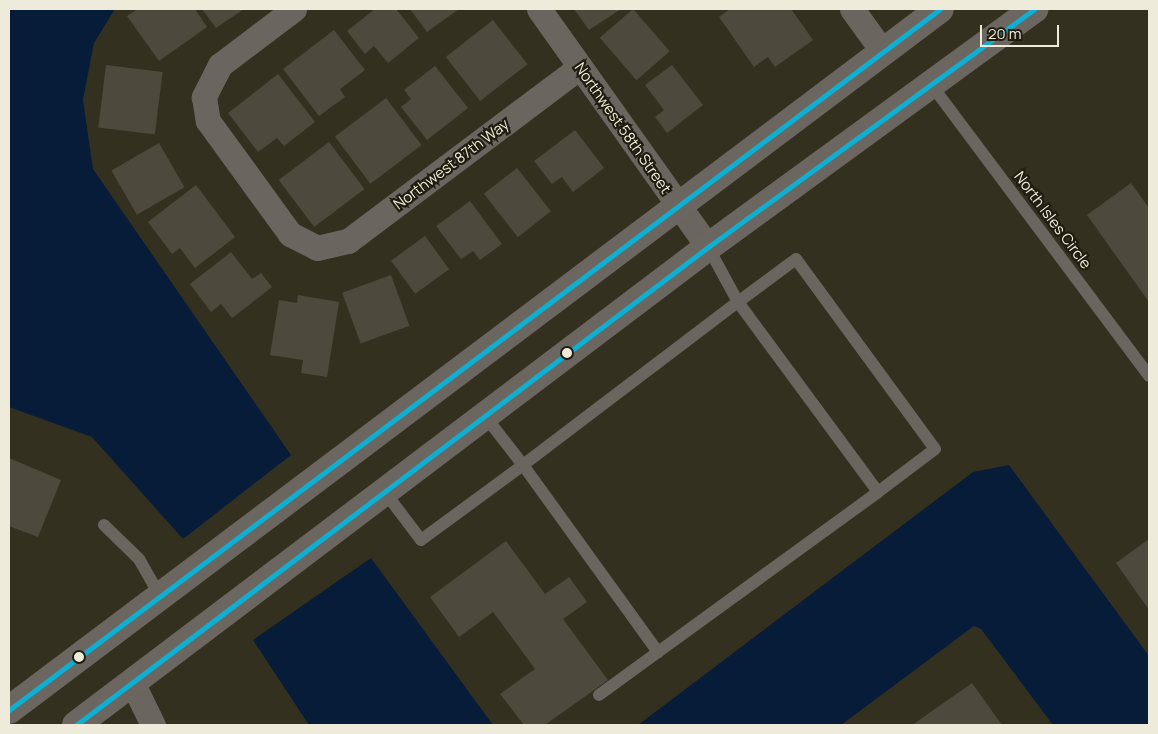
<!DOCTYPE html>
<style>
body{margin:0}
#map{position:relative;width:1158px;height:734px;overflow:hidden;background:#343020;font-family:Manrope,sans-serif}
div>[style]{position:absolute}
.water>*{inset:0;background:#071c38}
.building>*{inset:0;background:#4d493c;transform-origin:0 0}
.lane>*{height:12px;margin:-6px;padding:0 6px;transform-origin:6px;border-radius:6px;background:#6a655f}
.street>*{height:25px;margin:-12.5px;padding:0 12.5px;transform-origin:12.5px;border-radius:12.5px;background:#6a655f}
.secondary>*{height:28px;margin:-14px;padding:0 14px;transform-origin:14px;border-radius:14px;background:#6b6760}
.bus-1>*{height:5px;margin:-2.5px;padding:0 2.5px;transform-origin:2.5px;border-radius:2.5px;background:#0dafd3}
.dots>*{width:14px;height:14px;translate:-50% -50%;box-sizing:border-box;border:2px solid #201c10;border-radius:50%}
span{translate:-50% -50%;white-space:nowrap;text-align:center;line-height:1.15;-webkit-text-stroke:4.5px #201c10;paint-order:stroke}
.street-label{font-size:15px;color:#efebda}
.frame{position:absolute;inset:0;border:10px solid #efebda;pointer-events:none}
.scale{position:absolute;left:980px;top:25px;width:79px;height:22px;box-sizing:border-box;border:2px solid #efebda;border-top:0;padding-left:6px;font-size:15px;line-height:18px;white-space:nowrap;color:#efebda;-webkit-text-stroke:4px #201c10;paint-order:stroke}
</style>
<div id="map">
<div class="water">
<div style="clip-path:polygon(9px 9px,115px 9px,94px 43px,83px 100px,93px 169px,291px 455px,183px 539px,92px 437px,9px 407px)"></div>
<div style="clip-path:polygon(1009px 465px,1149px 656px,1149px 725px,1053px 725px,981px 629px,974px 626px,841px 725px,638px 725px,973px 472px)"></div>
<div style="clip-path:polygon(371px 558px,493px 725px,309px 725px,253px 640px)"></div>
</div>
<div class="building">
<div style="clip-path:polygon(138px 9px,195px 9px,207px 27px,159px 61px,127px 16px)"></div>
<div style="clip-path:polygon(202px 9px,244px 9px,216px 28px)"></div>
<div style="clip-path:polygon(375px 9px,396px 9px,419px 38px,388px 63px,374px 46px,365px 54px,347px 31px)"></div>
<div style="clip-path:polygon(410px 9px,459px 9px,427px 32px)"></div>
<div style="clip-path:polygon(574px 9px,621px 9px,589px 30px)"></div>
<div style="left:633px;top:9px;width:56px;height:44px;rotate:49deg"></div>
<div style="clip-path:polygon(730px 9px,791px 9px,813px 40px,775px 67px,768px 57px,754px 67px,719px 17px)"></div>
<div style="left:493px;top:20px;width:56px;height:60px;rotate:52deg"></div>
<div style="clip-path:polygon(334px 30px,365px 70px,340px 89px,345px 97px,319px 116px,283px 69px)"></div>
<div style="left:106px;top:65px;width:57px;height:63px;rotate:7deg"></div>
<div style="clip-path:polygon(672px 65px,703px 105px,667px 133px,655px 117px,664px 110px,645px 85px)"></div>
<div style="clip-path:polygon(435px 66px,468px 108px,427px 140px,401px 107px,411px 99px,404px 90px)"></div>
<div style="clip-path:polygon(278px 74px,315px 122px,284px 146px,277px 138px,258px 152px,228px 113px)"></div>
<div style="left:386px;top:98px;width:59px;height:64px;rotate:53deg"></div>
<div style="clip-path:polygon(575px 130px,604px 168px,573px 192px,562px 177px,552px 184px,534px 161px)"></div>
<div style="left:329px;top:142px;width:59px;height:63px;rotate:53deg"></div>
<div style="left:159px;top:143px;width:51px;height:55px;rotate:60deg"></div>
<div style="left:517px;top:168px;width:55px;height:42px;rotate:52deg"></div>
<div style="clip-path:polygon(1131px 183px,1149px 208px,1149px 302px,1087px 215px)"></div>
<div style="clip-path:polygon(196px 185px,235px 237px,195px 268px,180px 248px,172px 254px,148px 222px)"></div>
<div style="clip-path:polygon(470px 201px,502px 244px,480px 260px,473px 251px,461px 259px,436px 226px)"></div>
<div style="left:425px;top:236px;width:41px;height:42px;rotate:54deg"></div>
<div style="clip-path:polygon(231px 252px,252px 279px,261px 273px,272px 287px,232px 318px,221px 304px,211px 312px,190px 284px)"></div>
<div style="left:391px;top:275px;width:54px;height:52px;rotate:70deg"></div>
<div style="clip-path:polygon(298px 295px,339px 302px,327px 377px,301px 373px,303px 360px,270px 355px,279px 300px,297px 303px)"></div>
<div style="clip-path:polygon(9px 458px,61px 480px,38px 537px,9px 526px)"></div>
<div style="clip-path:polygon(1149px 539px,1149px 610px,1116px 563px)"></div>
<div style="clip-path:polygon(506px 541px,545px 594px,569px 577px,587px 602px,563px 619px,608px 680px,545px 725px,524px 725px,500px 694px,535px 669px,493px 612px,459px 637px,430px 597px)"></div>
<div style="clip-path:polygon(972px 683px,1002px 725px,912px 725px)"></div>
</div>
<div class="lane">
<div style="left:930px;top:83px;width:366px;rotate:53.2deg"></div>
<div style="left:485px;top:416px;width:62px;rotate:52.2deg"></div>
<div style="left:523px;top:465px;width:270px;rotate:-37.2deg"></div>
<div style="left:738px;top:302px;width:63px;rotate:-118.6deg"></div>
<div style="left:384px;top:491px;width:61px;rotate:52.9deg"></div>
<div style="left:421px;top:540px;width:127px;rotate:-36.3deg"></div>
<div style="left:523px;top:465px;width:231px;rotate:54.2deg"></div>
<div style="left:658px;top:652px;width:272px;rotate:-36deg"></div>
<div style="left:878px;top:492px;width:71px;rotate:-37deg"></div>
<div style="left:935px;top:449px;width:235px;rotate:-126.2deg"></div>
<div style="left:796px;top:259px;width:72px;rotate:143.4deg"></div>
<div style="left:738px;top:302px;width:236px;rotate:53.6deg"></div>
<div style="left:104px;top:525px;width:49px;rotate:44.2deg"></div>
<div style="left:139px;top:559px;width:43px;rotate:60.4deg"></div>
<div style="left:599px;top:695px;width:73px;rotate:-36.1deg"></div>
</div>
<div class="street">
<div style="left:294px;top:9px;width:93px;rotate:142.9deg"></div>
<div style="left:220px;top:65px;width:36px;rotate:117deg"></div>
<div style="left:204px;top:97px;width:24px;rotate:81deg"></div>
<div style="left:208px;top:121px;width:140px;rotate:54deg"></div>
<div style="left:290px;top:234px;width:30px;rotate:27deg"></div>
<div style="left:317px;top:248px;width:32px;rotate:-13deg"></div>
<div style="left:348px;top:241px;width:290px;rotate:-36.9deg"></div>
<div style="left:539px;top:9px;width:292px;rotate:54.6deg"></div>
<div style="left:852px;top:9px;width:53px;rotate:54.2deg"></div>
<div style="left:132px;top:682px;width:48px;rotate:64deg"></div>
</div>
<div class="secondary">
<div style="left:9px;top:710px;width:1165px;rotate:-36.98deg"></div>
<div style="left:76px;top:725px;width:792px;rotate:-37.1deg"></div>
<div style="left:708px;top:247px;width:404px;rotate:-36.1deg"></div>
</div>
<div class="bus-1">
<div style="left:9px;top:710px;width:1165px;rotate:-36.98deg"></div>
<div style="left:76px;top:725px;width:792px;rotate:-37.1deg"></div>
<div style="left:708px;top:247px;width:404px;rotate:-36.1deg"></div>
</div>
<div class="dots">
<div style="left:567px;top:353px;background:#efebda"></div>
<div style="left:79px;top:657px;background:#efebda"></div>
</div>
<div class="street-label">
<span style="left:623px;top:128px;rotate:55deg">Northwest 58th Street</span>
<span style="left:451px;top:164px;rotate:-37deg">Northwest 87th Way</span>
<span style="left:1053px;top:220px;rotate:53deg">North Isles Circle</span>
</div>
<div class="frame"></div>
<div class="scale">20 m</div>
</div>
